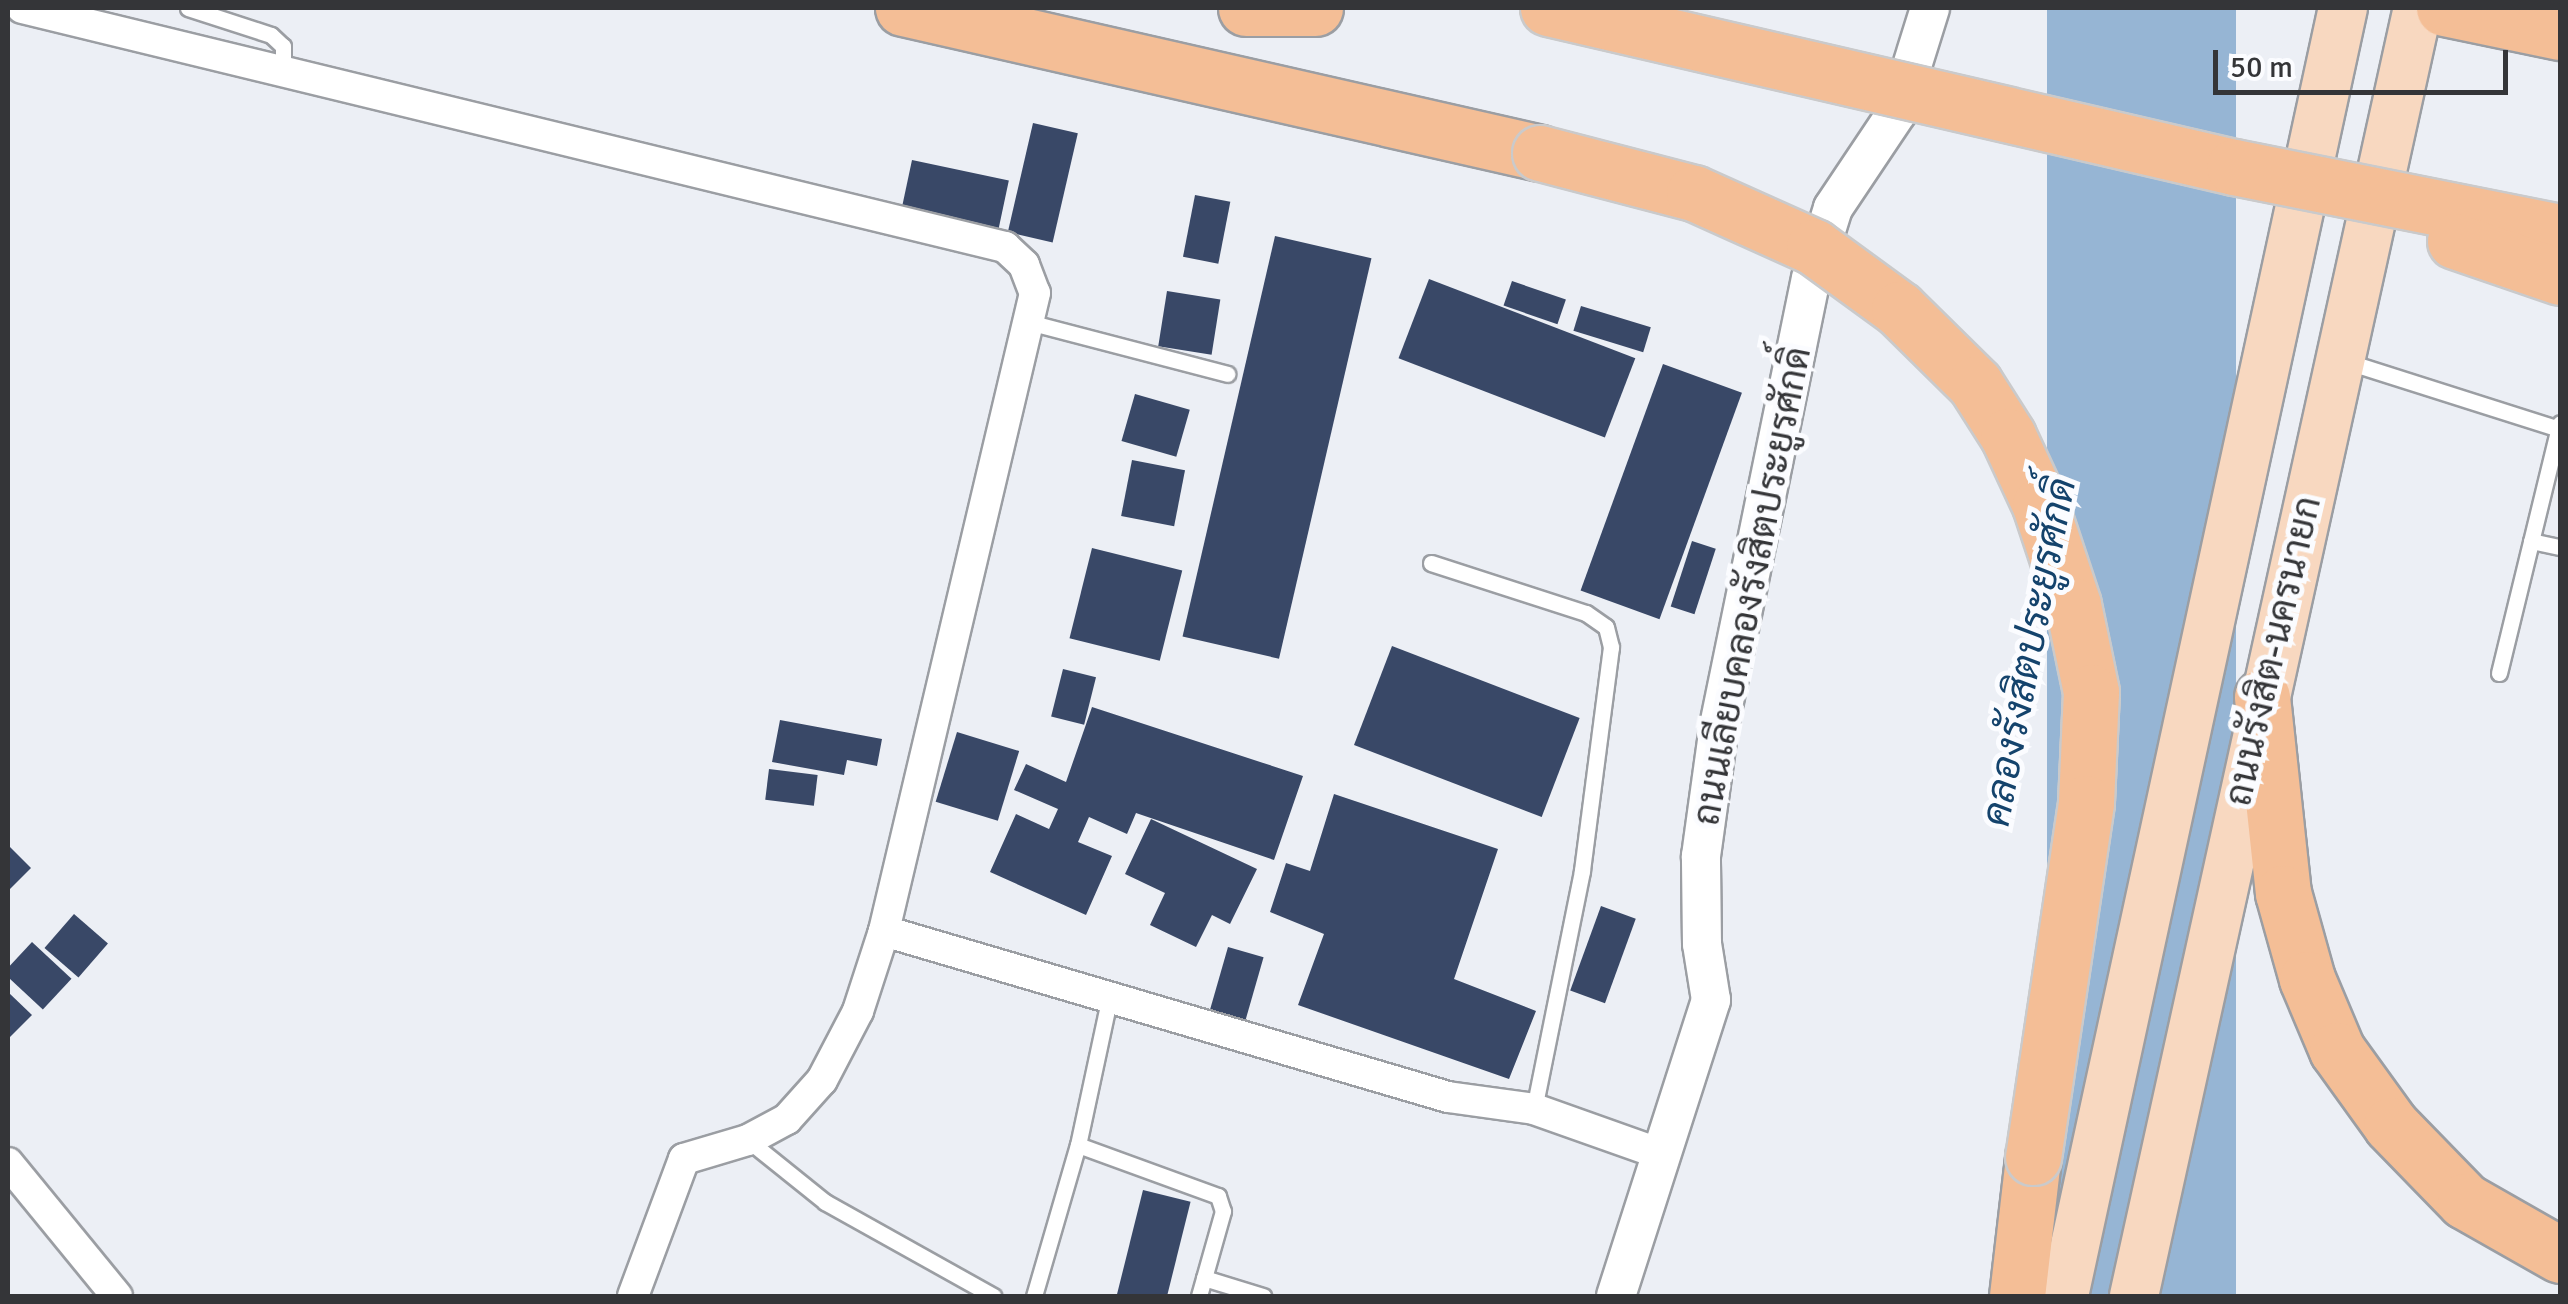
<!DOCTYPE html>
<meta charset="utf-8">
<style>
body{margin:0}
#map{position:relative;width:2568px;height:1304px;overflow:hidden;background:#eceff5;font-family:Signika,Sarabun,sans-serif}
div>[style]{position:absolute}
.water>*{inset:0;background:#96b5d4;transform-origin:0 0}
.building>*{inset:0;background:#394867;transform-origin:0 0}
.roads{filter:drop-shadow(2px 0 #9b9ea3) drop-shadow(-2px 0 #9b9ea3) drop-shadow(0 2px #9b9ea3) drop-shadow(0 -2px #9b9ea3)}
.service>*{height:15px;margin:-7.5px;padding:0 7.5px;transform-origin:7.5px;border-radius:7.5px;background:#fff}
.minor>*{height:30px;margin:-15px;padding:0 15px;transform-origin:15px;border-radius:15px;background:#fff}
.tertiary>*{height:38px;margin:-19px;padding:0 19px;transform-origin:19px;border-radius:19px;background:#fff}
.primary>*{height:48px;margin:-24px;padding:0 24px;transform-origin:24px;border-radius:24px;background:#f8d8c0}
.motorway>*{height:55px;margin:-27.5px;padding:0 27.5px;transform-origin:27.5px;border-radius:27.5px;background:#f4be96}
.bridges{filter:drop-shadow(2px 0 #cacacb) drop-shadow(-2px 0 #cacacb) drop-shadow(0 2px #cacacb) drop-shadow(0 -2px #cacacb)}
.motorway-bridge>*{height:55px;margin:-27.5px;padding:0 27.5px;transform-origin:27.5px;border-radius:27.5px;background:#f4be96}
span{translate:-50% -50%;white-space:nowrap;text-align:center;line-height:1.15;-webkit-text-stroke:10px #fbfcff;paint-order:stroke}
.street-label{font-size:38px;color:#343538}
.water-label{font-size:40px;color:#14436c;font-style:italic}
.frame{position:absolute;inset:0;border:10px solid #343538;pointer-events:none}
.scale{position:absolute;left:2213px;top:50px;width:295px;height:45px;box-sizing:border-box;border:5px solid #343538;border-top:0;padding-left:12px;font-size:30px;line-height:35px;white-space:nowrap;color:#343538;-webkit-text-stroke:8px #fbfcff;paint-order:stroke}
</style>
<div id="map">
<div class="water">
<div style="left:2047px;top:8px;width:189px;height:1318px"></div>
</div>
<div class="building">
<div style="left:1033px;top:123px;width:46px;height:112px;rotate:13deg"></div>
<div style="left:912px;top:160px;width:99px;height:50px;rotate:12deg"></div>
<div style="left:1195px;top:195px;width:36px;height:63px;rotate:11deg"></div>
<div style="left:1275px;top:236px;width:99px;height:411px;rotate:13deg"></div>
<div style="left:1429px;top:279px;width:221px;height:85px;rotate:21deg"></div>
<div style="left:1512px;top:281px;width:57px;height:26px;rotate:19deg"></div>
<div style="left:1167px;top:291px;width:54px;height:56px;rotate:9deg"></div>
<div style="left:1581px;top:306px;width:73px;height:26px;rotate:17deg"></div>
<div style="left:1663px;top:364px;width:84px;height:241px;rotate:20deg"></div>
<div style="left:1135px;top:394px;width:57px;height:49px;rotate:16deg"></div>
<div style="left:1132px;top:460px;width:54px;height:57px;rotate:11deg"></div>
<div style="left:1692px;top:541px;width:25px;height:69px;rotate:18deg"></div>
<div style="left:1092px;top:548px;width:93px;height:93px;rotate:14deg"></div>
<div style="left:1392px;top:646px;width:201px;height:106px;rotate:21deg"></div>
<div style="left:1063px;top:669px;width:34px;height:49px;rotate:14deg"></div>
<div style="clip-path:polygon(1092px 707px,1303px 776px,1274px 860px,1136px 813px,1127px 834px,1089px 817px,1078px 842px,1112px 856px,1086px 915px,990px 872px,1016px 814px,1049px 829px,1058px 809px,1014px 790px,1026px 764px,1066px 782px)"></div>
<div style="clip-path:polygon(780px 720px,882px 739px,877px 766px,847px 760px,844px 775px,772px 762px)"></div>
<div style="left:957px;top:732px;width:65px;height:73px;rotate:17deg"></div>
<div style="left:769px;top:769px;width:49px;height:31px;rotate:7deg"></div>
<div style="clip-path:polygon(1334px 794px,1498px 849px,1454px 979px,1536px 1011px,1509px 1079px,1298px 1005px,1324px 934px,1270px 912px,1286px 863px,1310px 871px)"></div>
<div style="clip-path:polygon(1151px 819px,1257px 869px,1230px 924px,1212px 915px,1196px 947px,1150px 925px,1165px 893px,1125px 874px)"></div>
<div style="clip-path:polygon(8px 845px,31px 868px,8px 891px)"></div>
<div style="left:1601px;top:906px;width:37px;height:90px;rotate:20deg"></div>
<div style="left:74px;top:914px;width:45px;height:45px;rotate:41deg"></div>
<div style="left:32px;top:942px;width:54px;height:42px;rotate:43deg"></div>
<div style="left:1228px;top:947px;width:37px;height:65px;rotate:16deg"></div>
<div style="clip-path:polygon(8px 992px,32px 1015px,9px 1038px,8px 1036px)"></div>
<div style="left:1143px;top:1190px;width:49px;height:109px;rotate:14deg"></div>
</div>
<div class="roads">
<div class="service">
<div style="left:188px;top:8px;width:87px;rotate:18deg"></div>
<div style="left:271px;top:35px;width:16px;rotate:43deg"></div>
<div style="left:283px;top:46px;width:21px;rotate:90deg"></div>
<div style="left:1028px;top:322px;width:206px;rotate:14.6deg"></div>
<div style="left:2345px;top:361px;width:225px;rotate:17.6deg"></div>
<div style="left:2531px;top:541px;width:30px;rotate:12deg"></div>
<div style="left:1431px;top:563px;width:163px;rotate:17.9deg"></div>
<div style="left:1586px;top:613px;width:24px;rotate:35deg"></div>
<div style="left:1606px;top:627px;width:21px;rotate:76deg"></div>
<div style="left:1611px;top:647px;width:226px;rotate:97.4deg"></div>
<div style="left:1582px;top:871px;width:243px;rotate:101.4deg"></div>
<div style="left:2499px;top:673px;width:257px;rotate:-76.3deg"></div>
<div style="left:748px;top:1140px;width:99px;rotate:38.8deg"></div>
<div style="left:825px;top:1202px;width:193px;rotate:29.2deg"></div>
<div style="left:1078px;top:1145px;width:149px;rotate:20deg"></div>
<div style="left:1218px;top:1196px;width:16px;rotate:72deg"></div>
<div style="left:1223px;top:1211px;width:88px;rotate:105.8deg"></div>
<div style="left:1204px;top:1278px;width:62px;rotate:17deg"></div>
<div style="left:1034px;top:1296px;width:157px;rotate:-73.8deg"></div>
<div style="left:1078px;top:1145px;width:152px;rotate:-77.9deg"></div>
</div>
<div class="minor">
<div style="left:22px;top:8px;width:1012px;rotate:13.67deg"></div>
<div style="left:1005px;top:247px;width:26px;rotate:43deg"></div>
<div style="left:1024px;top:265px;width:30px;rotate:69deg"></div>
<div style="left:1035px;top:293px;width:656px;rotate:103.32deg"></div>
<div style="left:884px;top:931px;width:588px;rotate:16.4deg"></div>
<div style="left:1448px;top:1097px;width:87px;rotate:7.9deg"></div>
<div style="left:1534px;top:1109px;width:135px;rotate:19.5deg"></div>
<div style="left:8px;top:1163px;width:172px;rotate:50.7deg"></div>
<div style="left:633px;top:1296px;width:146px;rotate:-69.6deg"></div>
<div style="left:684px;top:1159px;width:67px;rotate:-16.5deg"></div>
<div style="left:748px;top:1140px;width:44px;rotate:-28.3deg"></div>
<div style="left:787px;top:1119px;width:52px;rotate:-48.1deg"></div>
<div style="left:822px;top:1080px;width:78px;rotate:-62.4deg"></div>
<div style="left:858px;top:1011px;width:84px;rotate:-72deg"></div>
</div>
<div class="tertiary">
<div style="left:1616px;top:1296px;width:311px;rotate:-72.2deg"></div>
<div style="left:1711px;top:1000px;width:57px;rotate:-99.1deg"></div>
<div style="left:1702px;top:944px;width:88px;rotate:-90.7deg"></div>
<div style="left:1701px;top:856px;width:131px;rotate:-82.1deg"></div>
<div style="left:1719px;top:726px;width:456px;rotate:-78.4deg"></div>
<div style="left:1811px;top:279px;width:74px;rotate:-72.8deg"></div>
<div style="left:1833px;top:208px;width:117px;rotate:-56.2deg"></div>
<div style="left:1898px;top:111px;width:108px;rotate:-72.7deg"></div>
</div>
<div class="primary">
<div style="left:2064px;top:1296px;width:1318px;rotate:-77.78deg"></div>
<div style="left:2134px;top:1296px;width:1319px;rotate:-77.57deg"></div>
</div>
<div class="motorway">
<div style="left:903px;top:8px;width:653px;rotate:12.82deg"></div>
<div style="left:1246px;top:8px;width:69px"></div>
<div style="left:2444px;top:8px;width:118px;rotate:11.7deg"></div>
<div style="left:2262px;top:697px;width:197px;rotate:83.9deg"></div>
<div style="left:2283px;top:893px;width:89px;rotate:74.4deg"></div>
<div style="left:2307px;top:979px;width:77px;rotate:67.1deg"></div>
<div style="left:2337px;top:1050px;width:92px;rotate:54.2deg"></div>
<div style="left:2391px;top:1125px;width:106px;rotate:45.8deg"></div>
<div style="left:2465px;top:1201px;width:109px;rotate:29.6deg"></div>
<div style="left:2017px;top:1296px;width:140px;rotate:-83.4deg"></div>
</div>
</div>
<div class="bridges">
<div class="motorway-bridge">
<div style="left:1548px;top:8px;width:704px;rotate:13.05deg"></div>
<div style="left:2234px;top:167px;width:332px;rotate:11.3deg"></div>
<div style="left:1540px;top:153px;width:159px;rotate:14.6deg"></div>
<div style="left:1694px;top:193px;width:132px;rotate:24.2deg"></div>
<div style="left:1814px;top:247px;width:105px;rotate:36.1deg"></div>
<div style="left:1899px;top:309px;width:107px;rotate:44.6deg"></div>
<div style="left:1975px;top:384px;width:62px;rotate:57.6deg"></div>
<div style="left:2008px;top:436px;width:76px;rotate:65.1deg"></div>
<div style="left:2040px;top:505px;width:105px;rotate:71.7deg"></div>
<div style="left:2073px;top:605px;width:89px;rotate:78.3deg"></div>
<div style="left:2091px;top:692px;width:111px;rotate:92.6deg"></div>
<div style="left:2086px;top:803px;width:358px;rotate:98.5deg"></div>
<div style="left:2455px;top:241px;width:111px;rotate:18.9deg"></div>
</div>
</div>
<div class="street-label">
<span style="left:1752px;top:586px;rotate:-79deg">ถนนเลียบคลองรังสิตประยูรศักดิ์</span>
<span style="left:2273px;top:651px;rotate:-77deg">ถนนรังสิต-นครนายก</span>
</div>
<div class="water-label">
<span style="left:2029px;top:652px;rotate:-79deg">คลองรังสิตประยูรศักดิ์</span>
</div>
<div class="frame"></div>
<div class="scale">50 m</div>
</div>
